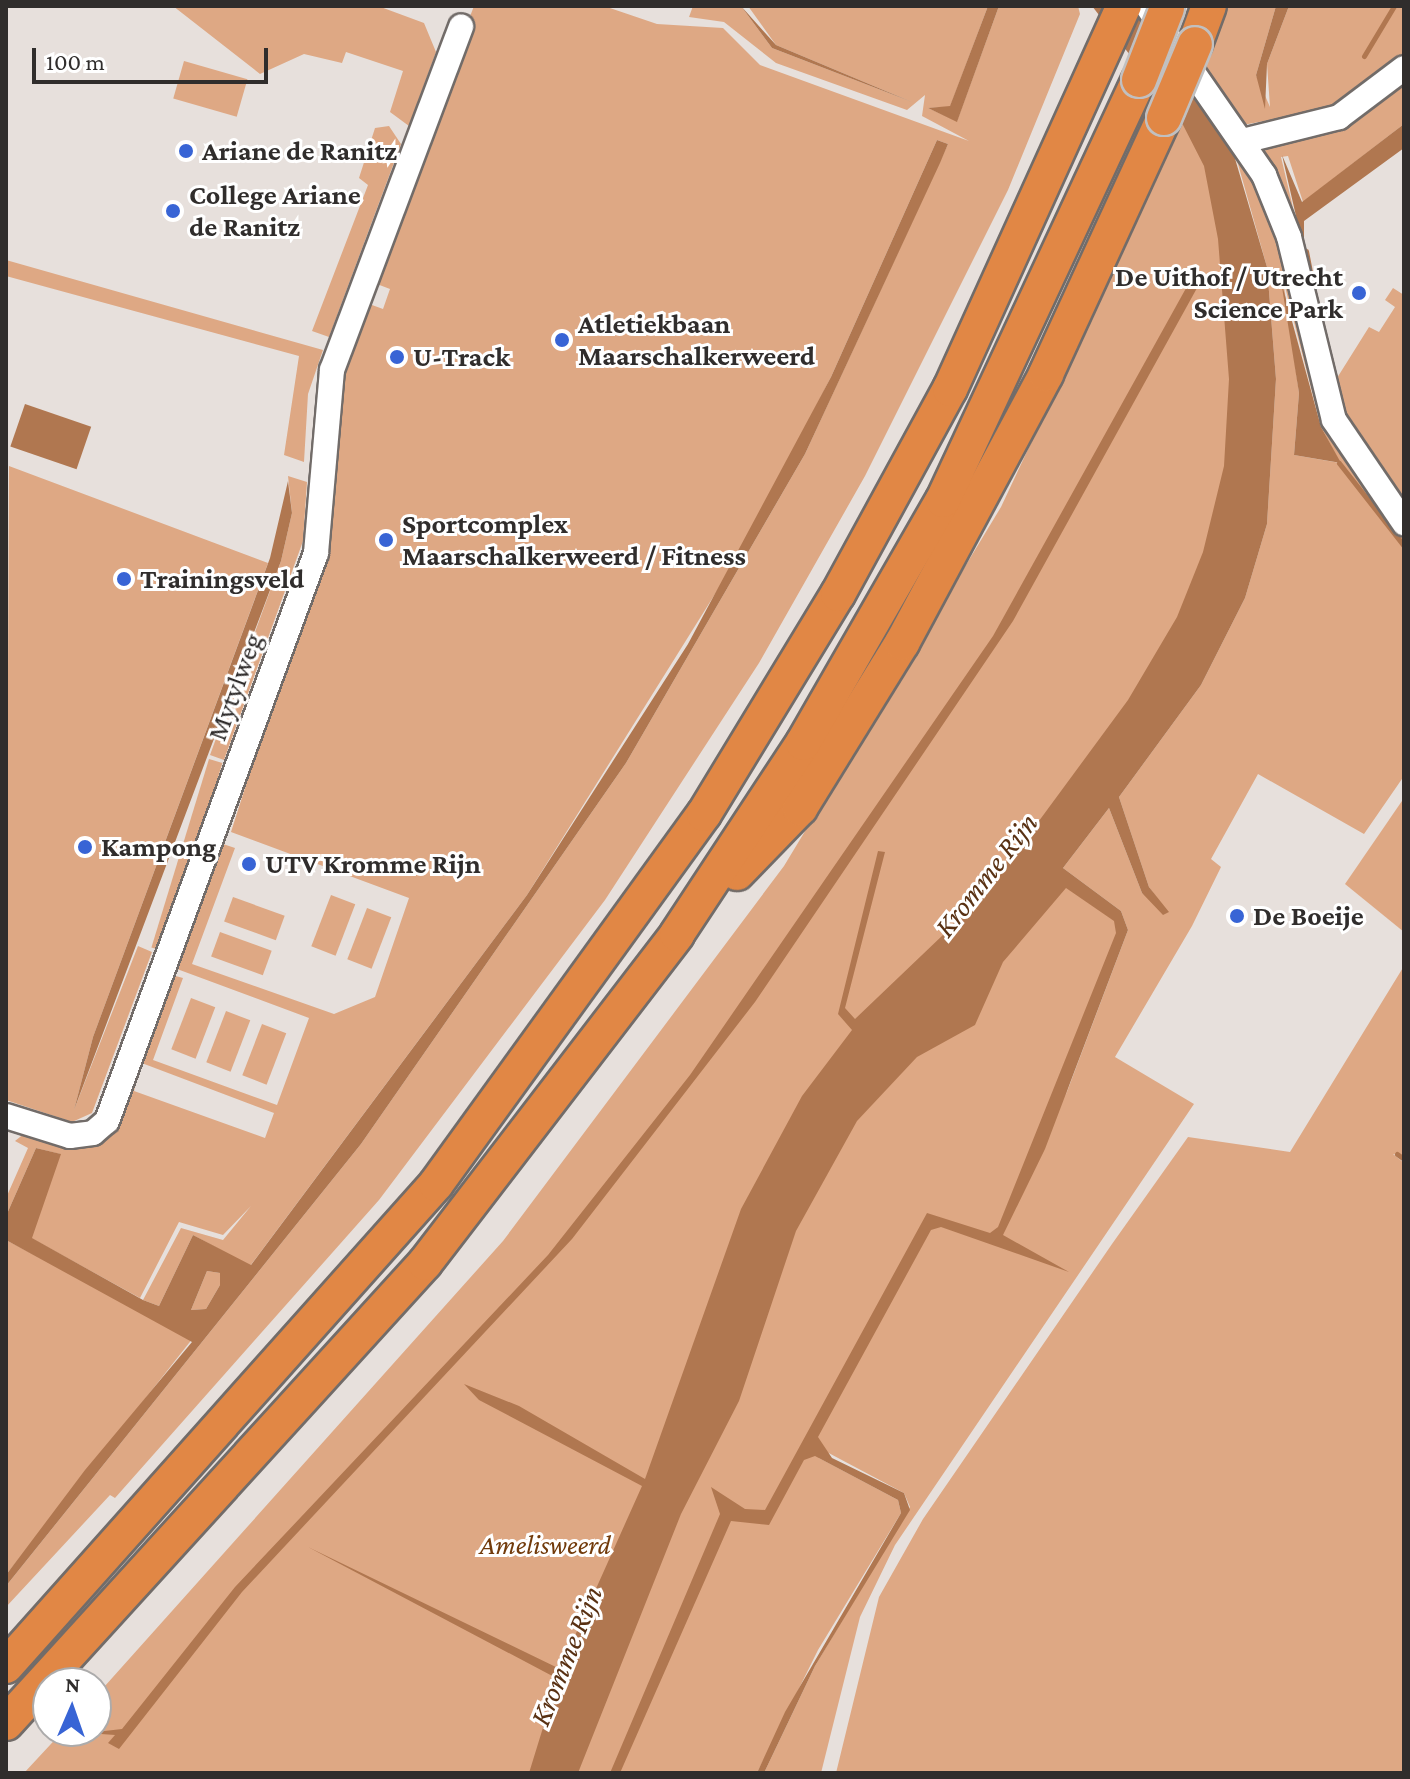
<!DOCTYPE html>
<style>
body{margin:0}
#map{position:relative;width:1410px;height:1779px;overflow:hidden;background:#e7e0dc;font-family:"Crimson Pro",serif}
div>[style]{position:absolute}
.green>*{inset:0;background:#dea884;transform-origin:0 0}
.water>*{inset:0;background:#b07750;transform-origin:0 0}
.stream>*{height:5px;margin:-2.5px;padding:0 2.5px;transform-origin:2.5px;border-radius:2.5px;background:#b07750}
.roads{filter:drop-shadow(2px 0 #726c69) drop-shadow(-2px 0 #726c69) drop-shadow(0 2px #726c69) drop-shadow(0 -2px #726c69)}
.minor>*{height:24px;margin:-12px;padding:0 12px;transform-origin:12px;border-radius:12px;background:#fff}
.highway>*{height:34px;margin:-17px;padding:0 17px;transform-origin:17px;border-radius:17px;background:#e18745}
.bridges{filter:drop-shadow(2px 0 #c1c0c0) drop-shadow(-2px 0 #c1c0c0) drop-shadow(0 2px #c1c0c0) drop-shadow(0 -2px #c1c0c0)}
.highway-bridge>*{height:34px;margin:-17px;padding:0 17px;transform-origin:17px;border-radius:17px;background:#e18745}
.dots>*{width:22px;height:22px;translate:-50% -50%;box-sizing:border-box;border:4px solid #fff;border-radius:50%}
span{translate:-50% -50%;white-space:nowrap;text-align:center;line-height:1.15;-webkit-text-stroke:6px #fff;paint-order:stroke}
.poi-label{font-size:28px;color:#302d2c;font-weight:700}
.left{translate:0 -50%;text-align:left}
.right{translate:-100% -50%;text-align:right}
.street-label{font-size:28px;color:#302d2c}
.park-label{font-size:28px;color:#713a0a;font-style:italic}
.water-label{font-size:30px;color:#593113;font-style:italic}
.frame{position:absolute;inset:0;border:8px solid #302d2c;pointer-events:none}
.north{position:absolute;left:32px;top:1667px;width:80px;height:80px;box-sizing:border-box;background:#fff;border:2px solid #acabab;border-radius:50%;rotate:2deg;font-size:22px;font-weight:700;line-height:32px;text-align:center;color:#302d2c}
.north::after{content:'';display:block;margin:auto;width:28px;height:36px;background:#3864d5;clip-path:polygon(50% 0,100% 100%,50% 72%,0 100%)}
.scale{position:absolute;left:32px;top:48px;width:236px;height:36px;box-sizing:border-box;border:4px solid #302d2c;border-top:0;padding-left:10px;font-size:24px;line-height:28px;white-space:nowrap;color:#302d2c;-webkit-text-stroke:6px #fff;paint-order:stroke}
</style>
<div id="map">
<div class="green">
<div style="clip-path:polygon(173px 6px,378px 6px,424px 23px,436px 52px,409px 126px,390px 112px,403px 71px,346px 52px,342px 63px,304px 54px,260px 74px)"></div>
<div style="clip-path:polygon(474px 6px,604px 6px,657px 24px,723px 28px,760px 65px,969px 141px,922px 116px,925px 95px,907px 110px,776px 63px,724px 22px,689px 17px,693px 6px,741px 6px,772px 48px,912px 102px,776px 45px,748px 6px,988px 6px,950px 107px,928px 108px,957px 121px,999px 6px,1078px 6px,1080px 14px,1008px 190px,865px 476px,759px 663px,605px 900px,379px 1200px,115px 1498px,110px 1495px,6px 1607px,6px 1586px,361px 1144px,626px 763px,805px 454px,948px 144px,937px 140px,831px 377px,740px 554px,527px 895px,250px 1266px,193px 1235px,159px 1306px,143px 1300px,181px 1228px,223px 1240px,251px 1206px,223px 1235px,179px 1222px,140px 1298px,31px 1238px,60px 1154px,36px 1148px,6px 1216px,6px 1198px,28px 1148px,15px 1141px,25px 1133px,80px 1143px,130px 1080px,137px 1080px,134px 1091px,265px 1138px,274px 1113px,139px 1062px,172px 975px,183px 978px,153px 1060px,277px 1105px,309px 1018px,177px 969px,223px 844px,235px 848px,192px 964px,334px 1014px,375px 997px,409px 898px,231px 832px,313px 575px,324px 447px,361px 301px,383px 309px,390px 289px,369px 281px)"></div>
<div style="clip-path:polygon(1225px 6px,1276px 6px,1256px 75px,1270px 107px,1267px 64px,1289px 6px,1404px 6px,1404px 61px,1349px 105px,1243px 125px,1201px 70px)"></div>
<div style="left:184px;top:61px;width:66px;height:39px;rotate:16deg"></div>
<div style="clip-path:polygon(1404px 75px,1404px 124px,1303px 202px,1288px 156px,1281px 157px,1303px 250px,1263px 161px,1267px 143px)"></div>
<div style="clip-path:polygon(evenodd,1198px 79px,1271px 202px,1333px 429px,1404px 530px,1404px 776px,1364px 834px,1258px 774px,1211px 859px,1221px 867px,1192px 926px,1115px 1057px,1194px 1104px,895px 1545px,860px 1617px,821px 1773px,764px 1773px,815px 1666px,910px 1507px,904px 1493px,823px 1450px,819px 1458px,898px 1500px,901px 1513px,818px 1650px,757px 1773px,24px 1773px,63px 1731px,96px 1731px,96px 1696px,503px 1241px,784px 866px,1001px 507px,1186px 112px,1225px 198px,1239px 273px,1246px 375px,1236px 500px,1186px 645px,1036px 857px,1122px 923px,1065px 1097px,1128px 930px,1121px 911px,1063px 868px,1109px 808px,1142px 893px,1168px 913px,1149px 887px,1119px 797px,1201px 685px,1245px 598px,1267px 524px,1276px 379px,1267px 267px,1238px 164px,1198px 79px,1283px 279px,1321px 427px,1340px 463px,1294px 455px,1299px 393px,1283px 279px)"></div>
<div style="clip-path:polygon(389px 126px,401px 144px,329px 337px,312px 331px,368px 185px,359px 178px,375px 128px)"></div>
<div style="clip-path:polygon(6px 260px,323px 350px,308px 394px,304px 462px,284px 455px,299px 356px,6px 276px)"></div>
<div style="clip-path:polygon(1393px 288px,1404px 295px,1404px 515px,1344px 410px,1337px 378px,1369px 327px,1379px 332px,1395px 307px,1385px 300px)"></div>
<div style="clip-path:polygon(9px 466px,268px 563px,93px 1037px,74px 1110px,138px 946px,152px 952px,92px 1113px,72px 1122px,6px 1100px)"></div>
<div style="clip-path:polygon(288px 476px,307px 482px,303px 541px,224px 760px,210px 755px,281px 561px,292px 513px)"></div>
<div style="left:209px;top:759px;width:14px;height:197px;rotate:17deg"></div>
<div style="clip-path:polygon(1404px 798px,1404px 932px,1345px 884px)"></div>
<div style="left:331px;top:895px;width:26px;height:55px;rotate:21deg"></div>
<div style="left:233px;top:897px;width:55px;height:26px;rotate:20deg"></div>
<div style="left:367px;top:908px;width:26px;height:55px;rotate:21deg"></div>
<div style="left:220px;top:932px;width:55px;height:26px;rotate:20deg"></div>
<div style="clip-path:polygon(1404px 966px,1404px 1156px,1393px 1154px,1404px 1163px,1404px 1773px,836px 1773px,879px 1597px,923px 1519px,1112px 1244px,1188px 1137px,1290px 1152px)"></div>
<div style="left:191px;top:998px;width:26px;height:55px;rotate:21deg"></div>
<div style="left:226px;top:1011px;width:26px;height:55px;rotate:21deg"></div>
<div style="left:262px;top:1024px;width:26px;height:55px;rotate:21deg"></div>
<div style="clip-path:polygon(6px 1240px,193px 1338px,6px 1575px)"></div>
<div style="clip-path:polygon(207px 1271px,220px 1273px,220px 1285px,206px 1309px,191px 1310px)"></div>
</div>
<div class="water">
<div style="clip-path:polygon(741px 6px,776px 45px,912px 102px,772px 48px)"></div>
<div style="clip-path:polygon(988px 6px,999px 6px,957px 122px,928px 108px,950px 106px)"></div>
<div style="clip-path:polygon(1092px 6px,1138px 6px,1231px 145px,1267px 267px,1276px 379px,1267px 524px,1245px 598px,1201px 685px,1119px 797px,1149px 887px,1169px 912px,1163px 915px,1142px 893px,1109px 808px,1063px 868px,1121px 911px,1128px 930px,1045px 1149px,1003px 1235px,1069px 1272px,941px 1227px,931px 1230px,818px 1437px,832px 1458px,904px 1493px,910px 1510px,815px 1666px,764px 1773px,757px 1773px,785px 1712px,901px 1513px,898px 1500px,815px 1456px,804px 1460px,769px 1525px,731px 1521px,620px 1773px,610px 1773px,720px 1514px,711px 1487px,745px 1509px,765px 1510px,927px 1213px,990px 1233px,998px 1227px,1116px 933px,1114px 921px,1066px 888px,1003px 962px,975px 1025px,917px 1057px,857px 1121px,796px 1231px,739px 1401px,681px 1514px,578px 1773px,529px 1773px,558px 1679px,308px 1547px,560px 1669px,642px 1486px,479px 1400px,464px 1384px,519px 1406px,645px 1479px,741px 1209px,802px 1096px,852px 1030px,838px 1014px,878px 851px,885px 852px,845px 1008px,855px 1019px,944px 934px,1022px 844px,1128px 700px,1177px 617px,1203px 552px,1224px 466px,1229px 379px,1218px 239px,1204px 166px,1181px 121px)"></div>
<div style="clip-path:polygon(1276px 6px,1289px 6px,1267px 64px,1265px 109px,1256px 75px)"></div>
<div style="clip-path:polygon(1404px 124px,1404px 148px,1304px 221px,1304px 251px,1282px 155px,1302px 202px)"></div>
<div style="clip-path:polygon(evenodd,937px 140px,948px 144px,940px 163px,805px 454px,626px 763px,361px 1144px,6px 1586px,6px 1575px,85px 1470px,192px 1342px,6px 1240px,6px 1216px,36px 1148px,61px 1154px,32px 1238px,143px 1300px,159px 1306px,193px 1235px,251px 1265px,527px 895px,688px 644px,831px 377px,937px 140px,207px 1271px,220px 1273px,220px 1285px,206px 1309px,191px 1310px,207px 1271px)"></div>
<div style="clip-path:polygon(1195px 272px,1202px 279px,1013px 621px,755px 1002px,572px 1239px,242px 1592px,119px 1749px,108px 1743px,115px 1735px,87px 1733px,122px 1729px,235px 1587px,548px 1255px,690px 1075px,993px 636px)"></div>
<div style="clip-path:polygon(1281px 281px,1321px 427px,1341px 463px,1294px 455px,1299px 393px)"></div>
<div style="left:25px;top:404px;width:70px;height:45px;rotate:19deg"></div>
<div style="clip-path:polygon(288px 481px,292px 513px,281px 561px,74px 1110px,93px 1037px,270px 558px)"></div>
</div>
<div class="stream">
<div style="left:1364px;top:56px;width:58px;rotate:-59deg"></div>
<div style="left:1306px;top:251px;width:31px;rotate:79deg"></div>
<div style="left:1339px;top:463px;width:105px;rotate:51.9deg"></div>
<div style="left:1397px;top:1154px;width:9px;rotate:36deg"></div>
</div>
<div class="roads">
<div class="minor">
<div style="left:1147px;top:6px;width:206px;rotate:55.3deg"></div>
<div style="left:1264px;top:175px;width:67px;rotate:68deg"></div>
<div style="left:1289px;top:237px;width:188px;rotate:76.2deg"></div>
<div style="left:1334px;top:420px;width:125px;rotate:55.8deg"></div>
<div style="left:1243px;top:141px;width:99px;rotate:-14deg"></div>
<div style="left:1339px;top:117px;width:81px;rotate:-37deg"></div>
<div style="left:6px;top:1116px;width:67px;rotate:17.4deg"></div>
<div style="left:70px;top:1136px;width:23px;rotate:-7deg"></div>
<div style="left:93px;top:1133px;width:18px;rotate:-41deg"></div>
<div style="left:107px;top:1121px;width:605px;rotate:-69.8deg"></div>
<div style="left:316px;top:553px;width:184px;rotate:-85deg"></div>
<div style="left:332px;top:370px;width:367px;rotate:-69.4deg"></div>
</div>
<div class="highway">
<div style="left:1195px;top:44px;width:40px;rotate:-69.8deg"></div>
<div style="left:737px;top:873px;width:91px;rotate:-45.9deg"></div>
<div style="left:800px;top:808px;width:194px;rotate:-58.3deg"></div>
<div style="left:902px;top:643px;width:305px;rotate:-61.8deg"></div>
<div style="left:1046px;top:374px;width:282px;rotate:-65.3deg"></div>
<div style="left:6px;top:1666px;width:646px;rotate:-48.26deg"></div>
<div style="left:436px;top:1184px;width:457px;rotate:-54.1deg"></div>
<div style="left:704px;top:814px;width:258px;rotate:-58.7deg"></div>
<div style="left:838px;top:594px;width:234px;rotate:-61.4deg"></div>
<div style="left:950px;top:389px;width:421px;rotate:-65.6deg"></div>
<div style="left:6px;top:1723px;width:622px;rotate:-47.67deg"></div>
<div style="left:425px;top:1263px;width:414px;rotate:-52.5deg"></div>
<div style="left:677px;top:934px;width:229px;rotate:-56.6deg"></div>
<div style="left:803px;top:743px;width:280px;rotate:-60.1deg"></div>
<div style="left:943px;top:500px;width:463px;rotate:-65deg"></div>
</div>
</div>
<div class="bridges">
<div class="highway-bridge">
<div style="left:1139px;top:80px;width:77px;rotate:-68.7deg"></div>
<div style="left:1164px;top:118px;width:80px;rotate:-67.3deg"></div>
</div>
</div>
<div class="dots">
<div style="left:186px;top:151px;background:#3864d5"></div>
<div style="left:173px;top:211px;background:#3864d5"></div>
<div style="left:1359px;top:293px;background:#3864d5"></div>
<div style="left:562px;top:340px;background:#3864d5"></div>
<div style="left:397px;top:357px;background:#3864d5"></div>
<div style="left:386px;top:540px;background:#3864d5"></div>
<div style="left:124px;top:579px;background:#3864d5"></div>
<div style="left:85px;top:847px;background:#3864d5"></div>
<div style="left:249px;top:864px;background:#3864d5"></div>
<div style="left:1237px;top:916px;background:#3864d5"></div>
</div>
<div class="poi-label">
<span class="left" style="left:202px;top:151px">Ariane de Ranitz</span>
<span class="left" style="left:189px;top:211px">College Ariane<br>de Ranitz</span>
<span class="right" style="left:1343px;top:293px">De Uithof / Utrecht<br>Science Park</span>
<span class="left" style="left:578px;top:340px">Atletiekbaan<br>Maarschalkerweerd</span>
<span class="left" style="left:413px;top:357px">U-Track</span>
<span class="left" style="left:402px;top:540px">Sportcomplex<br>Maarschalkerweerd / Fitness</span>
<span class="left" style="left:140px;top:579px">Trainingsveld</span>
<span class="left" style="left:101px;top:847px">Kampong</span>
<span class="left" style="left:265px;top:864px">UTV Kromme Rijn</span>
<span class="left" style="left:1253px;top:916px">De Boeije</span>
</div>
<div class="street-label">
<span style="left:235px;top:687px;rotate:-70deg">Mytylweg</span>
</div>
<div class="park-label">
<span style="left:545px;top:1545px">Amelisweerd</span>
</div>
<div class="water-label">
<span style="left:986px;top:875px;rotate:-52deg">Kromme Rijn</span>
<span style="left:566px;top:1656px;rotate:-68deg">Kromme Rijn</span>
</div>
<div class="frame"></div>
<div class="north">N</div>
<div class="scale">100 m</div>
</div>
